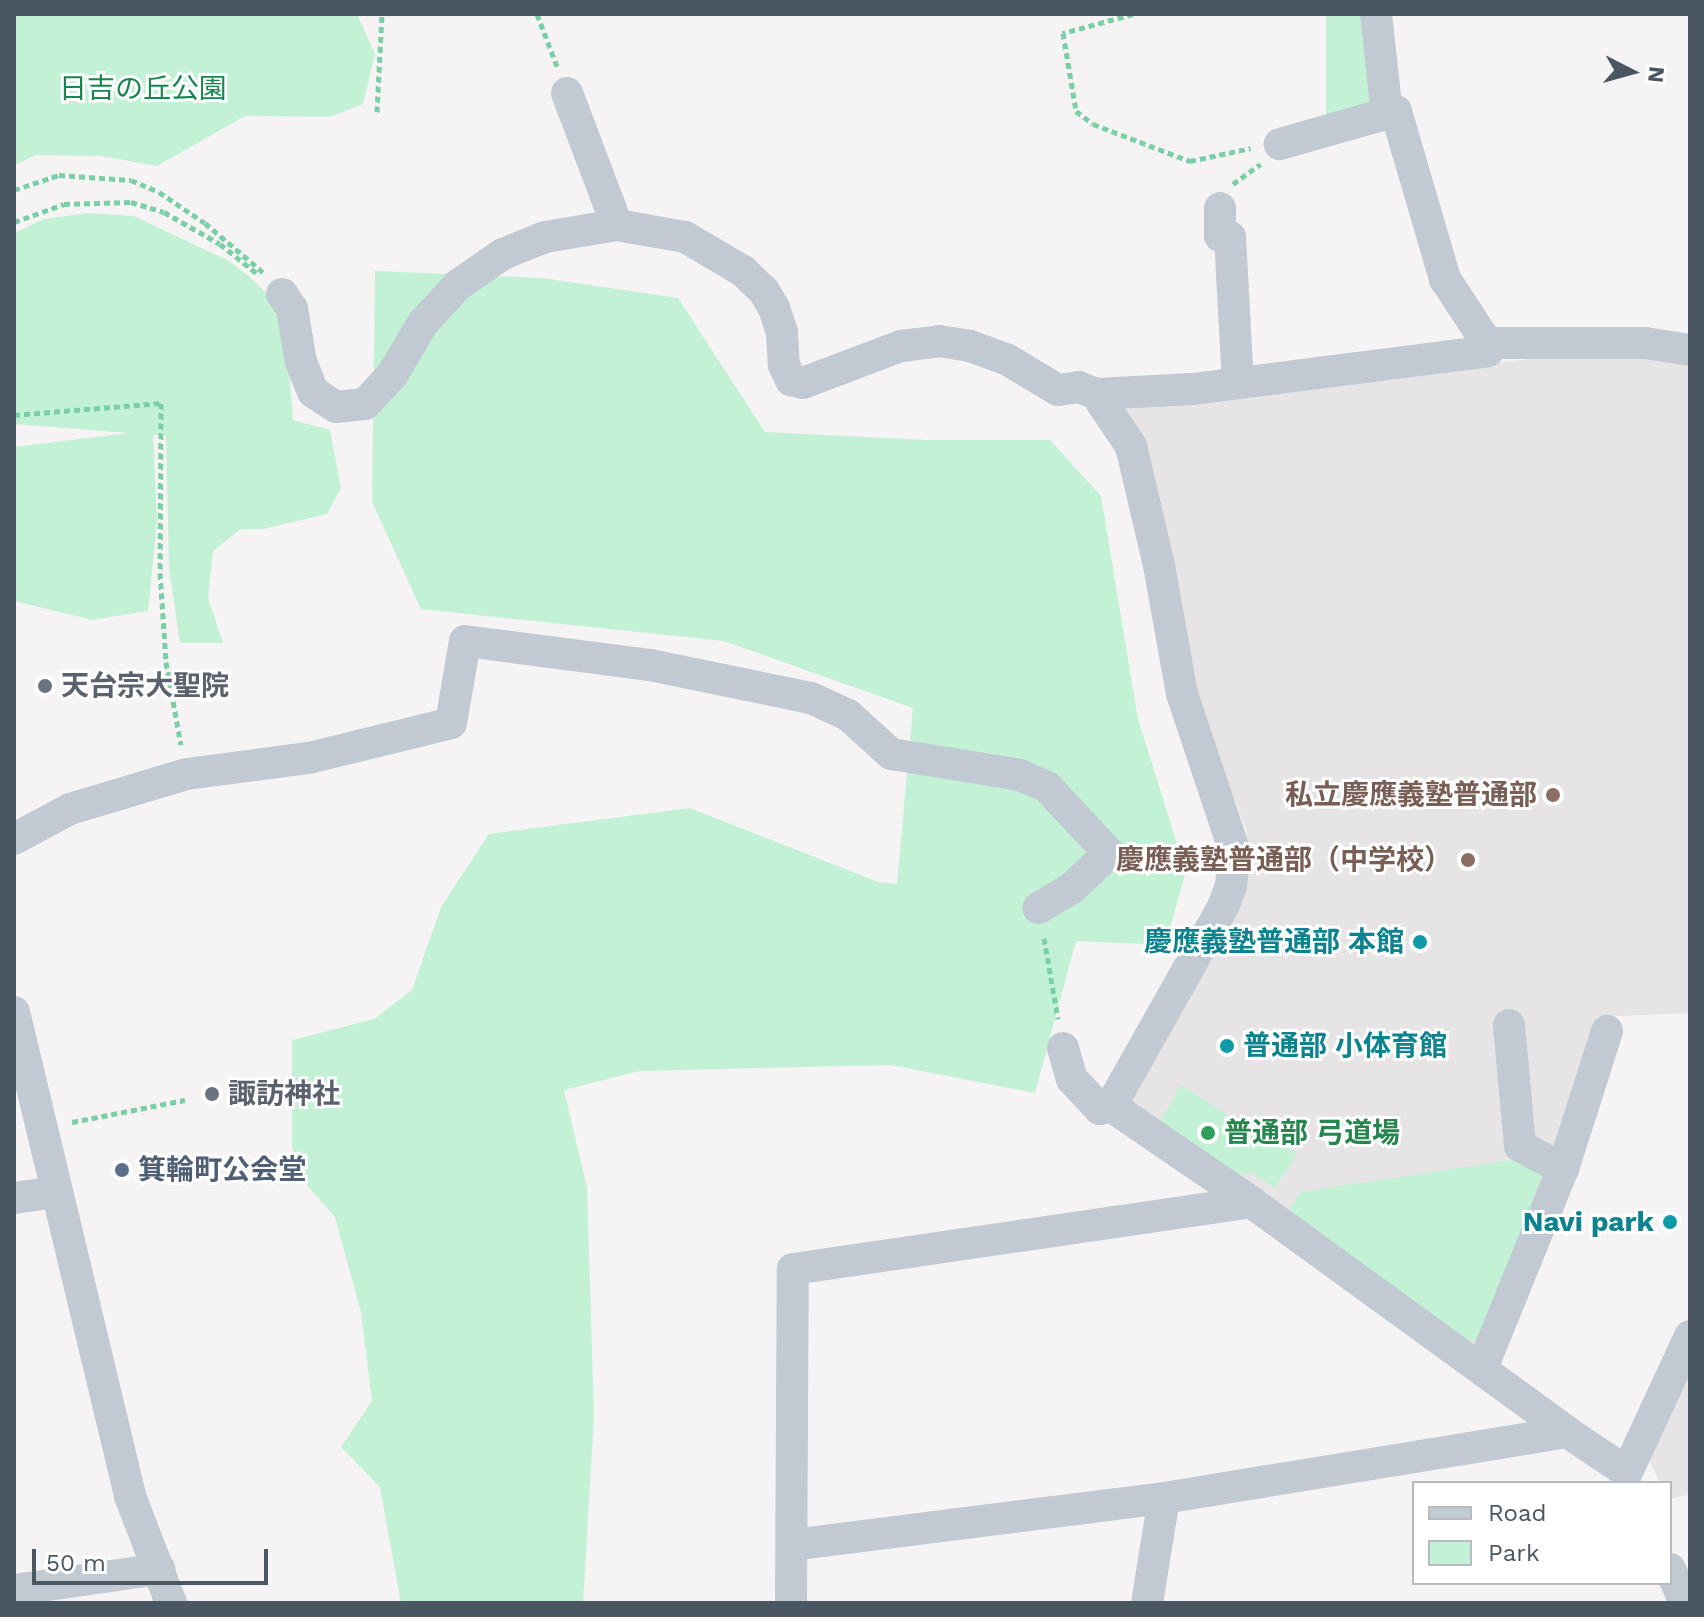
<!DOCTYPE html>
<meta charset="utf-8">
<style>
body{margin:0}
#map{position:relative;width:1704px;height:1617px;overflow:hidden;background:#f5f3f3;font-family:"Work Sans","Noto Sans JP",sans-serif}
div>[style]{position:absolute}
.education>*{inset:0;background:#e6e4e5}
.green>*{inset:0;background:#c3f1d5;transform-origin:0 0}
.path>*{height:5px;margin-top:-2.5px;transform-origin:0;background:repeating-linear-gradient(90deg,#7ad0a6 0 6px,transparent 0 10px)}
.minor>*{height:32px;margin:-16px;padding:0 16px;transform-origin:16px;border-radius:16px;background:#c1cad2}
.dots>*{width:22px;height:22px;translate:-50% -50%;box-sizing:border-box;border:4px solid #fff;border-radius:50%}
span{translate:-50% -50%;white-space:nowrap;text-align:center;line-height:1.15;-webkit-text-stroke:6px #fff;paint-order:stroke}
.park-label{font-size:28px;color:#17864f}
.worship-label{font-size:28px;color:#5b616d;font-weight:700}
.left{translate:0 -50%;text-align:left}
.education-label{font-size:28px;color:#785e54;font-weight:700}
.right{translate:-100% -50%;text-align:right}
.culture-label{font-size:28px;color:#0d838f;font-weight:700}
.leisure-label{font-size:28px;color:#27864d;font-weight:700}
.service-label{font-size:28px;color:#4e5e75;font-weight:700}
.frame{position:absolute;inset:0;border:16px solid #4a5661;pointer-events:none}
.legend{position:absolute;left:1412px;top:1481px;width:260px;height:104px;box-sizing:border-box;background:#fff;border:2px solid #b7bbc0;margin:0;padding:10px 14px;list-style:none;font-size:24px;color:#4a5661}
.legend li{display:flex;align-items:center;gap:16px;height:40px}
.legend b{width:40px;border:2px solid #b7bbc0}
.north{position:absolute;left:1592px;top:32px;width:80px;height:80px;-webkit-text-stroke:6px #fff;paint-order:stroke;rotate:96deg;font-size:22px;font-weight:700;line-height:32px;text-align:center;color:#4a5661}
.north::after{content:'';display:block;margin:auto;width:28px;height:36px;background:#4a5661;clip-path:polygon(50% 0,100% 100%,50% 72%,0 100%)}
.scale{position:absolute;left:32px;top:1549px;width:236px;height:36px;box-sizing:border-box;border:4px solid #4a5661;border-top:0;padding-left:10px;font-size:24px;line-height:28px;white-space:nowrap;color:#4a5661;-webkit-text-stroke:6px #fff;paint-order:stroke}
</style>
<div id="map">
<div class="education">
<div style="clip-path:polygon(1633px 351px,1690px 361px,1690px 1013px,1598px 1017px,1571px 1171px,1497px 1368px,1125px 1101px,1246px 888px,1247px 832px,1200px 709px,1114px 393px)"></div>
<div style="clip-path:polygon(1690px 1366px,1690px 1494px,1670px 1499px,1670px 1483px,1660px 1483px,1647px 1455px)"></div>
</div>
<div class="green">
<div style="clip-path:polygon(14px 14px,357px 14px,375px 54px,363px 104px,330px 117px,245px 116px,157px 166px,101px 156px,36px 155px,14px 165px)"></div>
<div style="left:1326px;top:14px;width:46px;height:104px"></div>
<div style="clip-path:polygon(88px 213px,134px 216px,229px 261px,250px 277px,270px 297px,287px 345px,293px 420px,330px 430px,341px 488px,327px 514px,263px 529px,241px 529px,213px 551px,208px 598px,223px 643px,180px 643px,169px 569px,166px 435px,153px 435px,157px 520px,148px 611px,92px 620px,14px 601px,14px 447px,129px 433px,14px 424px,14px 233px,44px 219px)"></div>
<div style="clip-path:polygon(375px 271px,542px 278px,678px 298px,765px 432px,927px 440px,1050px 440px,1101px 496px,1138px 719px,1186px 872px,1165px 945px,1076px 941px,1035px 1093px,891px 1065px,639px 1071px,564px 1090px,587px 1188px,594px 1416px,583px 1603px,401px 1603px,380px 1487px,341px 1447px,372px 1401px,361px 1312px,335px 1217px,298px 1175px,292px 1145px,292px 1040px,374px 1019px,412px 990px,441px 907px,489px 834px,690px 808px,878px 882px,897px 884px,913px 708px,724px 641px,421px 609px,372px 502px)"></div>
<div style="clip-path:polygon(1181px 1085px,1261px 1137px,1272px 1137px,1297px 1154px,1275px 1188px,1252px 1172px,1226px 1177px,1156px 1129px)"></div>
<div style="clip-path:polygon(1518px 1159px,1544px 1170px,1480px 1339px,1463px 1341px,1285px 1217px,1301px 1192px)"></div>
</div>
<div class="path">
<div style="left:537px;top:14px;width:56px;rotate:69deg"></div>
<div style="left:1133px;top:14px;width:73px;rotate:164.8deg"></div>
<div style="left:1063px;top:33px;width:79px;rotate:80.5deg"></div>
<div style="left:1076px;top:111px;width:21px;rotate:37deg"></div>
<div style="left:1093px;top:124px;width:104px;rotate:20.9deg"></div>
<div style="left:1190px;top:161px;width:62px;rotate:-12deg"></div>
<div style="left:377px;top:112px;width:98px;rotate:-87.1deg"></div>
<div style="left:1233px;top:184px;width:34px;rotate:-36deg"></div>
<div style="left:14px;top:190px;width:47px;rotate:-18.4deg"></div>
<div style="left:59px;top:175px;width:72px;rotate:4deg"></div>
<div style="left:131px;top:180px;width:30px;rotate:23deg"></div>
<div style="left:159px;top:192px;width:55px;rotate:34deg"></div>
<div style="left:205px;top:223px;width:77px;rotate:40.3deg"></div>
<div style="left:14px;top:222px;width:53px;rotate:-19.8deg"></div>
<div style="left:64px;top:204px;width:67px;rotate:-1.7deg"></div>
<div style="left:131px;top:202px;width:34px;rotate:17deg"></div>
<div style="left:164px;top:212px;width:64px;rotate:29.7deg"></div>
<div style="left:220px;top:244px;width:50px;rotate:38.5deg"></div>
<div style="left:14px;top:415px;width:147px;rotate:-4.7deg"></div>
<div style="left:161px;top:403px;width:170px;rotate:90.3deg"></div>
<div style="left:160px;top:573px;width:89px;rotate:86.1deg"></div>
<div style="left:166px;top:662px;width:84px;rotate:79.8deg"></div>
<div style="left:1044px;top:938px;width:82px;rotate:80.2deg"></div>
<div style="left:72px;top:1122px;width:115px;rotate:-11deg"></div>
</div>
<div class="minor">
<div style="left:1376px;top:14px;width:101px;rotate:83.7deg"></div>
<div style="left:567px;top:93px;width:141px;rotate:69.3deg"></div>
<div style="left:1220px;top:208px;width:28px;rotate:90deg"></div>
<div style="left:1220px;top:236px;width:10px;rotate:6deg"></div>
<div style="left:1230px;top:237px;width:146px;rotate:86.9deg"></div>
<div style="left:282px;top:294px;width:18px;rotate:56deg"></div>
<div style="left:292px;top:309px;width:54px;rotate:80.4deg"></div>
<div style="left:301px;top:362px;width:32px;rotate:68deg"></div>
<div style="left:313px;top:392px;width:27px;rotate:33deg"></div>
<div style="left:336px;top:407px;width:29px;rotate:-6deg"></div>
<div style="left:365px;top:404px;width:40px;rotate:-47deg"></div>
<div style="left:392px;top:375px;width:61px;rotate:-59.2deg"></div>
<div style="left:423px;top:323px;width:52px;rotate:-47.4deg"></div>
<div style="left:458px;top:285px;width:55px;rotate:-34.6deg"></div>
<div style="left:503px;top:254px;width:45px;rotate:-22deg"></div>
<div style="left:545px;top:237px;width:73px;rotate:-9.5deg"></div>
<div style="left:617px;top:225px;width:69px;rotate:10deg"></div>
<div style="left:685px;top:237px;width:67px;rotate:30.4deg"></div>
<div style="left:743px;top:271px;width:29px;rotate:44deg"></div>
<div style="left:764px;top:291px;width:20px;rotate:60deg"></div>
<div style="left:774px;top:308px;width:25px;rotate:72deg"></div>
<div style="left:782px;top:332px;width:33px;rotate:87deg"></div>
<div style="left:784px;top:365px;width:17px;rotate:65deg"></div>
<div style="left:791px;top:380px;width:12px;rotate:14deg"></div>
<div style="left:803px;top:383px;width:105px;rotate:-20.7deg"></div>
<div style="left:901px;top:346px;width:38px;rotate:-7deg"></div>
<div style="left:939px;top:341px;width:31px;rotate:9deg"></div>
<div style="left:970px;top:346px;width:40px;rotate:20.2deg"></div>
<div style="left:1008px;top:360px;width:58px;rotate:31deg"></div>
<div style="left:1058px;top:390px;width:21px;rotate:-8deg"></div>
<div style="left:1079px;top:387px;width:18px;rotate:22deg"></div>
<div style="left:1096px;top:394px;width:97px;rotate:-3deg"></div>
<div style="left:1193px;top:389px;width:297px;rotate:-7.3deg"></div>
<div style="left:1488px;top:351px;width:8px;rotate:-97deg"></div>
<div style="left:1487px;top:343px;width:77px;rotate:-123.3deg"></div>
<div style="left:1445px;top:279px;width:175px;rotate:-106.3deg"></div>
<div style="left:1396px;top:111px;width:121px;rotate:164.1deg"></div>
<div style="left:1487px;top:343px;width:158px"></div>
<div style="left:1645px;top:343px;width:46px;rotate:8.8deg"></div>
<div style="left:1096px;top:394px;width:63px;rotate:56.1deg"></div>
<div style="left:1131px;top:446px;width:122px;rotate:76.8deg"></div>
<div style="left:1159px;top:565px;width:131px;rotate:79.9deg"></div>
<div style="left:1182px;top:694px;width:167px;rotate:71.5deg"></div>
<div style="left:1235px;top:852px;width:34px;rotate:97deg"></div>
<div style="left:1231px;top:886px;width:22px;rotate:111deg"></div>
<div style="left:1223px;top:907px;width:228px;rotate:119.4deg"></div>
<div style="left:1111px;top:1106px;width:170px;rotate:34.4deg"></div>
<div style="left:14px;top:839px;width:64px;rotate:-28.2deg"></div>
<div style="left:70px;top:809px;width:122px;rotate:-16.7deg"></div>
<div style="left:187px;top:774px;width:123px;rotate:-7.5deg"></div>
<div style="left:309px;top:758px;width:146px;rotate:-13.8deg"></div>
<div style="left:451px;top:723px;width:83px;rotate:-80.3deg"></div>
<div style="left:465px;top:641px;width:187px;rotate:7.4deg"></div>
<div style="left:650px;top:665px;width:164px;rotate:11.6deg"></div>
<div style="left:811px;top:698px;width:41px;rotate:24.7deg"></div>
<div style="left:848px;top:715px;width:58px;rotate:42.2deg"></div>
<div style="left:891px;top:754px;width:131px;rotate:9.2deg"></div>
<div style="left:1020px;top:775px;width:30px;rotate:24deg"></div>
<div style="left:1047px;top:787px;width:91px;rotate:46.8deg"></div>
<div style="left:1109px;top:853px;width:51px;rotate:136.6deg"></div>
<div style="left:1072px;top:888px;width:39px;rotate:149deg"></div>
<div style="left:14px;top:1012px;width:498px;rotate:76.5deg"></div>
<div style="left:130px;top:1496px;width:115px;rotate:69deg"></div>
<div style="left:1509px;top:1025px;width:121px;rotate:84.8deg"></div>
<div style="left:1520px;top:1146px;width:49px;rotate:28.1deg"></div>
<div style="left:1563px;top:1169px;width:145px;rotate:-72.3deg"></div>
<div style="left:1063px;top:1048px;width:32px;rotate:74deg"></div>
<div style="left:1072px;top:1079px;width:41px;rotate:47deg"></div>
<div style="left:1100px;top:1109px;width:11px;rotate:-15deg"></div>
<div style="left:14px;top:1198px;width:42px;rotate:-8.1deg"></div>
<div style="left:1482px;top:1368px;width:215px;rotate:-67.9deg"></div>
<div style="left:1627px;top:1472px;width:150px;rotate:-65.1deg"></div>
<div style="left:792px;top:1545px;width:375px;rotate:-7.2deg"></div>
<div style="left:1164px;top:1498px;width:408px;rotate:-9.3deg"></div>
<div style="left:1567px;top:1432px;width:72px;rotate:33.7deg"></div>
<div style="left:1670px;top:1569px;width:37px;rotate:66deg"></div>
<div style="left:14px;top:1590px;width:147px;rotate:-8.2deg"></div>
<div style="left:791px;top:1603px;width:334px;rotate:-89.7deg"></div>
<div style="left:793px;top:1269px;width:463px;rotate:-8.3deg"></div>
<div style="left:1251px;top:1202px;width:391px;rotate:36deg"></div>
<div style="left:1147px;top:1603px;width:106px;rotate:-80.8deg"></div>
</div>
<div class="dots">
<div style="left:45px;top:686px;background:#6b7280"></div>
<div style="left:1553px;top:795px;background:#8d6e63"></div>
<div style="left:1468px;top:860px;background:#8d6e63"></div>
<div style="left:1420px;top:942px;background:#0f9aa8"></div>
<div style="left:1227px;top:1046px;background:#0f9aa8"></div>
<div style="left:212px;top:1094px;background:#6b7280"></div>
<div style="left:1208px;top:1133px;background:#2e9e5b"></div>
<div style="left:122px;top:1170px;background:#5c6f8a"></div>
<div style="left:1670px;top:1222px;background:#0f9aa8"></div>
</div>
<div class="park-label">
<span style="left:143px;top:89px">日吉の丘公園</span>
</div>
<div class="worship-label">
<span class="left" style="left:61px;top:686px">天台宗大聖院</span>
<span class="left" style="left:228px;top:1094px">諏訪神社</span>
</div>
<div class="education-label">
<span class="right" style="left:1537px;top:795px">私立慶應義塾普通部</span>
<span class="right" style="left:1452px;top:860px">慶應義塾普通部（中学校）</span>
</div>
<div class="culture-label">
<span class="right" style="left:1404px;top:942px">慶應義塾普通部 本館</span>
<span class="left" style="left:1243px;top:1046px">普通部 小体育館</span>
<span class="right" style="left:1654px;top:1222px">Navi park</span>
</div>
<div class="leisure-label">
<span class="left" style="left:1224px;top:1133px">普通部 弓道場</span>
</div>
<div class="service-label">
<span class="left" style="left:138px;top:1170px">箕輪町公会堂</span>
</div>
<div class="frame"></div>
<ul class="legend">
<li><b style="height:10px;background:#c1cad2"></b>Road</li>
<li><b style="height:22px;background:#c3f1d5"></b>Park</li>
</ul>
<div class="north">N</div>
<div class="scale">50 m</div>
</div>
